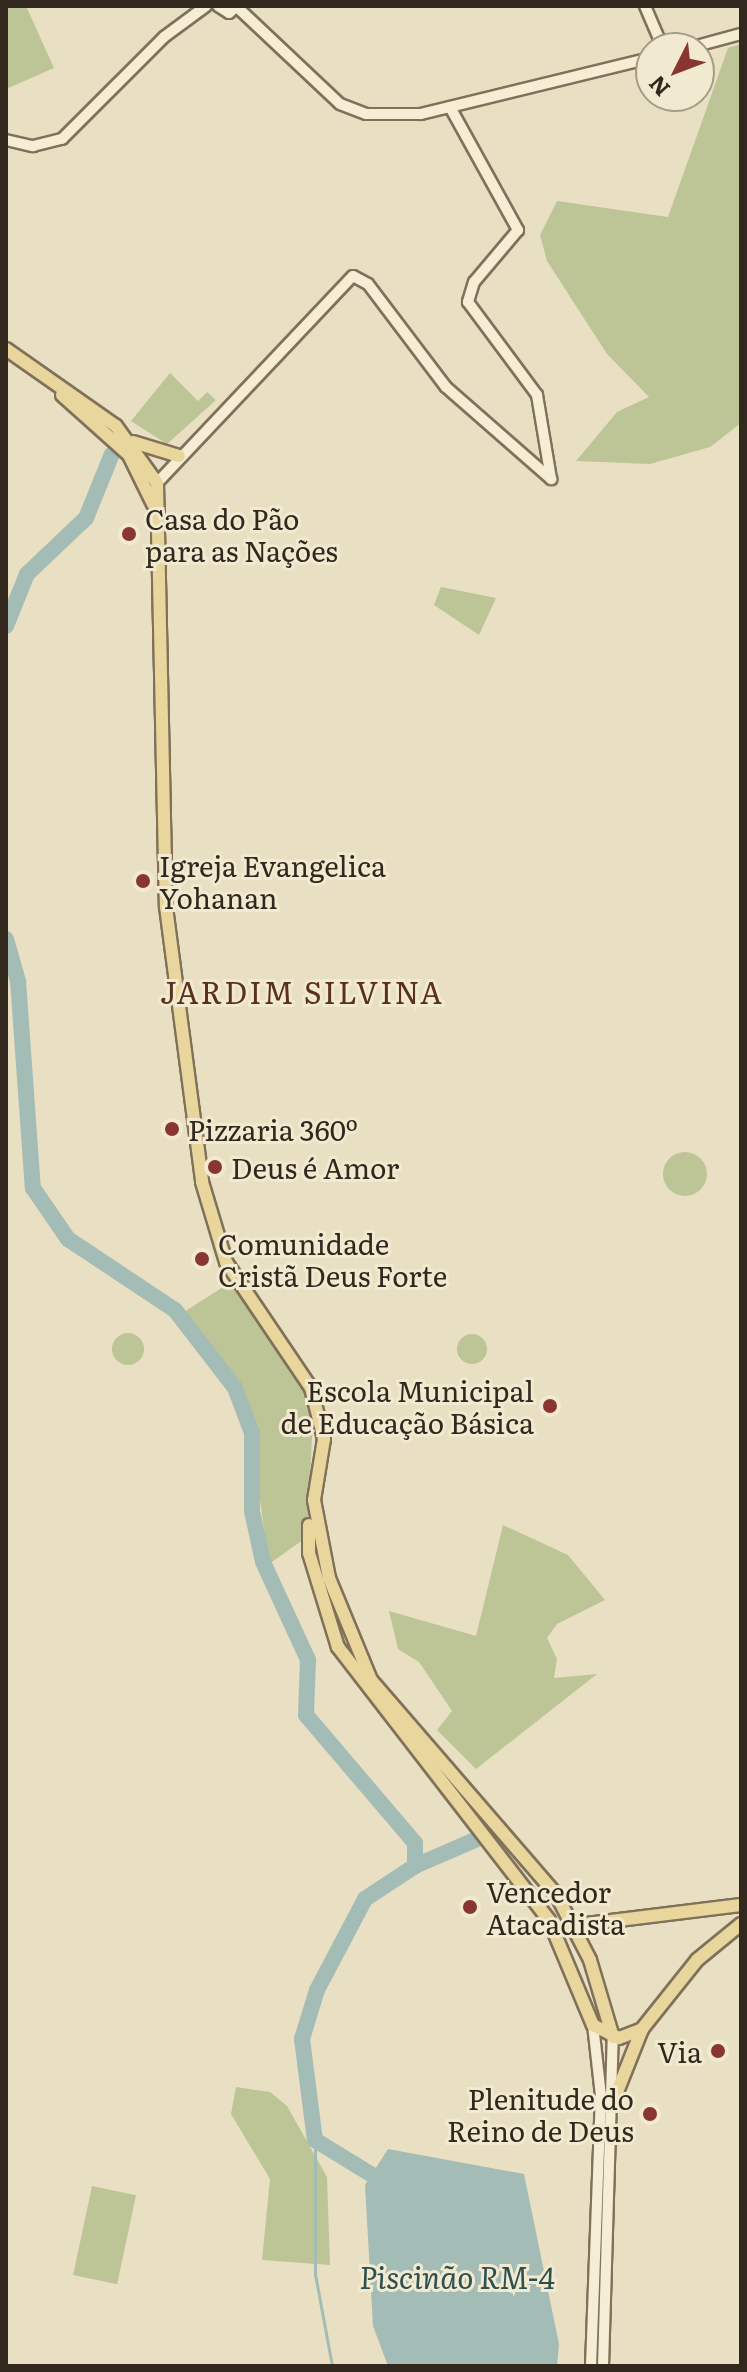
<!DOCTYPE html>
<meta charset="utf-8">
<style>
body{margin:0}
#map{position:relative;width:747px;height:2372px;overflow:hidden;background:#e9dfc2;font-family:Literata,serif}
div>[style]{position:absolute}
.green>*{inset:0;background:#bdc597;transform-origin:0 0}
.round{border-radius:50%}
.water>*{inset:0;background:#a4bcb6}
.stream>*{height:3px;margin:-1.5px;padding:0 1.5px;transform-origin:1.5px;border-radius:1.5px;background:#a4bcb6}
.river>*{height:16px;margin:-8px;padding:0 8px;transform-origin:8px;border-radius:8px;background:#a4bcb6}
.roads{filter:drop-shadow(2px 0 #80715b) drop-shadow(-2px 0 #80715b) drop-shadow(0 2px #80715b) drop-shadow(0 -2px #80715b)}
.minor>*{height:10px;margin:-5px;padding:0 5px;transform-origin:5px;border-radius:5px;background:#f5edd4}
.major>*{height:12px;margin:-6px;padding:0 6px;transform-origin:6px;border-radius:6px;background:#e9d69c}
.dots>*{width:22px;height:22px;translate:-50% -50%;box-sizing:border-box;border:4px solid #f1e9d0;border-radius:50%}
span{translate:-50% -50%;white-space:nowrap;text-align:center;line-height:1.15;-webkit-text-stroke:6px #f1e9d0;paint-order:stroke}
.poi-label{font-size:28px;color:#32281e}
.left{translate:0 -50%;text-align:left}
.right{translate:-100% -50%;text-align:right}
.neighbourhood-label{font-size:30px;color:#5a3021;letter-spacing:2px}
.water-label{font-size:30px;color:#2e5050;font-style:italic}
.frame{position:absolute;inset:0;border:8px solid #32281e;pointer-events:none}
.north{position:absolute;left:635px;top:32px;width:80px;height:80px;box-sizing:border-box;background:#f1e9d0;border:2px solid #a59c89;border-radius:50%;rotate:228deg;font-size:22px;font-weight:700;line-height:32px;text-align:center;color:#32281e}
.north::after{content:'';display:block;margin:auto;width:28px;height:36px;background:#893631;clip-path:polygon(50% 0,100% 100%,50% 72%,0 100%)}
</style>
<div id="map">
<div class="green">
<div style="clip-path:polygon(6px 6px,26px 6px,54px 68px,6px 89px)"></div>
<div style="clip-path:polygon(741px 44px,741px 423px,710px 447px,650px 464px,576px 461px,617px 412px,649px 397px,607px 354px,547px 261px,540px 235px,557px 201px,668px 217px,728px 48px)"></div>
<div style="clip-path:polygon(170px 373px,198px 401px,207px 392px,216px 400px,167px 444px,131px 421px)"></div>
<div style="clip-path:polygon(441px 587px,496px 598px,479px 635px,434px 605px)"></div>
<div class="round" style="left:663px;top:1152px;width:44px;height:44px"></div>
<div style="clip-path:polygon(234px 1280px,302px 1380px,313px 1418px,307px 1537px,269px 1564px,247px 1408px,184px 1312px)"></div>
<div class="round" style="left:112px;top:1333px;width:32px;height:32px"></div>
<div class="round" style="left:457px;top:1334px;width:30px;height:30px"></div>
<div style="clip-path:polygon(503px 1525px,568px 1555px,605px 1600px,557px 1624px,547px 1638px,557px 1659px,554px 1678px,597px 1674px,476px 1769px,437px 1730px,452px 1711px,419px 1662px,398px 1649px,389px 1611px,476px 1636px)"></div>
<div style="clip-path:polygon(236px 2087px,270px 2092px,287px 2106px,327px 2177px,330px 2265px,262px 2260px,270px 2179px,231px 2114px)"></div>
<div style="left:92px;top:2186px;width:45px;height:91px;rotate:12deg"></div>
</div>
<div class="water">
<div style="clip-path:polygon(388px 2149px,524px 2174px,559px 2344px,557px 2366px,388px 2366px,373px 2326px,365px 2185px)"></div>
</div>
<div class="stream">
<div style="left:315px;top:2140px;width:134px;rotate:90deg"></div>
<div style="left:315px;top:2274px;width:94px;rotate:79.5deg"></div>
</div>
<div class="river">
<div style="left:6px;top:626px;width:56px;rotate:-68deg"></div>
<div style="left:27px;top:574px;width:81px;rotate:-43.5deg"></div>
<div style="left:86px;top:518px;width:69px;rotate:-67.9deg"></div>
<div style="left:6px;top:939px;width:44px;rotate:74.1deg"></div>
<div style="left:18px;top:981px;width:208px;rotate:85.9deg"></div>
<div style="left:33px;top:1188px;width:62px;rotate:55.5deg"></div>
<div style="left:68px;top:1239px;width:128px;rotate:33.6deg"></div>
<div style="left:175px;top:1310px;width:98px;rotate:52.4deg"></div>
<div style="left:235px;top:1388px;width:48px;rotate:69.3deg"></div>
<div style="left:252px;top:1433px;width:78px;rotate:90deg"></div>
<div style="left:252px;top:1511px;width:52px;rotate:77.8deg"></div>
<div style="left:263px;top:1562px;width:108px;rotate:65.3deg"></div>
<div style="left:308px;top:1660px;width:55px;rotate:92.1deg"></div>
<div style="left:306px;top:1715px;width:168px;rotate:49.6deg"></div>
<div style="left:415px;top:1843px;width:23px;rotate:90deg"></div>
<div style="left:415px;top:1866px;width:60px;rotate:146.6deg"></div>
<div style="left:365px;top:1899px;width:103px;rotate:117.8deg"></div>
<div style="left:317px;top:1990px;width:51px;rotate:107deg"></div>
<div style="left:302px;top:2039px;width:102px;rotate:82.7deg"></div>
<div style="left:315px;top:2140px;width:88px;rotate:31.5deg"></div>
<div style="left:415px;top:1866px;width:65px;rotate:-23.4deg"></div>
</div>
<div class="roads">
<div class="minor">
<div style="left:218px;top:6px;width:13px;rotate:32deg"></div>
<div style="left:229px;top:13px;width:11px;rotate:-41deg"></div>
<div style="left:645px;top:6px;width:46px;rotate:66.8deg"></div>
<div style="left:237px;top:7px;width:141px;rotate:43.3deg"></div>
<div style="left:340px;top:104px;width:28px;rotate:21deg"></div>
<div style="left:366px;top:114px;width:55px"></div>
<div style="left:421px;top:114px;width:237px;rotate:-13.7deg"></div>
<div style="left:689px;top:48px;width:54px;rotate:-15.1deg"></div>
<div style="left:450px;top:107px;width:141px;rotate:61.1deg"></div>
<div style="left:518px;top:230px;width:68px;rotate:130.2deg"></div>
<div style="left:474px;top:282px;width:21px;rotate:107deg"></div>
<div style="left:468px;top:302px;width:116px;rotate:53.4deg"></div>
<div style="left:537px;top:395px;width:85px;rotate:80.5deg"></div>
<div style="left:6px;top:140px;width:28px;rotate:13deg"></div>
<div style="left:33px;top:146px;width:30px;rotate:-14deg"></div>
<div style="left:62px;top:139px;width:144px;rotate:-45deg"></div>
<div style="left:164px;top:37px;width:52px;rotate:-36.4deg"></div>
<div style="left:157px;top:483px;width:285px;rotate:-46.6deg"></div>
<div style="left:353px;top:276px;width:17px;rotate:28deg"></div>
<div style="left:368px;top:284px;width:129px;rotate:52.9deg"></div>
<div style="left:446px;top:387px;width:140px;rotate:41.2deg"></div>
<div style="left:591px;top:2366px;width:270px;rotate:-87.9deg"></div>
<div style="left:601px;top:2096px;width:71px;rotate:-96.4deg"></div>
<div style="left:603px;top:2366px;width:329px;rotate:-88.3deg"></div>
</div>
<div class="major">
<div style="left:6px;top:349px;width:134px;rotate:35deg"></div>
<div style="left:116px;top:426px;width:70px;rotate:54.3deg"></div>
<div style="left:157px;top:483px;width:424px;rotate:88.8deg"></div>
<div style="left:166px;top:907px;width:277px;rotate:82.5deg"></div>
<div style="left:202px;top:1182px;width:84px;rotate:73.3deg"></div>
<div style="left:226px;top:1262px;width:152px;rotate:56deg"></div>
<div style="left:311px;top:1388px;width:53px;rotate:75.7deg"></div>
<div style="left:324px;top:1439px;width:62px;rotate:99.3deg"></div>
<div style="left:314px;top:1500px;width:79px;rotate:79.1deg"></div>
<div style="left:329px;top:1578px;width:110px;rotate:67.6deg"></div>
<div style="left:371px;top:1680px;width:283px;rotate:49.2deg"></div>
<div style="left:556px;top:1894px;width:74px;rotate:62.7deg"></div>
<div style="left:590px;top:1960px;width:80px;rotate:73.4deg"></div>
<div style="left:62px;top:395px;width:90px;rotate:41.8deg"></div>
<div style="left:129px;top:455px;width:55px;rotate:63.9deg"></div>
<div style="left:133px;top:442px;width:48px;rotate:16.9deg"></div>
<div style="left:309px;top:1525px;width:28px;rotate:90deg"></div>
<div style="left:309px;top:1553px;width:98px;rotate:72.9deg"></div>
<div style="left:338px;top:1647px;width:345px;rotate:52.3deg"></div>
<div style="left:549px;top:1920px;width:114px;rotate:67.3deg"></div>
<div style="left:593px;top:2025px;width:29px;rotate:27deg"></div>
<div style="left:619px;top:2038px;width:25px;rotate:-21deg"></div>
<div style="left:642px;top:2029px;width:88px;rotate:-51.4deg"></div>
<div style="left:697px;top:1960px;width:57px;rotate:-39.3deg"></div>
<div style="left:570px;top:1926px;width:172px;rotate:-7deg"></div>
<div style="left:615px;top:2097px;width:73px;rotate:-68.3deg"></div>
</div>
</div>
<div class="dots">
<div style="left:129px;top:534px;background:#893631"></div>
<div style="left:143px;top:881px;background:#893631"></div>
<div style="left:172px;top:1129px;background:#893631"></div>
<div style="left:215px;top:1167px;background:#893631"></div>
<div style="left:202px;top:1259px;background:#893631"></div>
<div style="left:550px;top:1406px;background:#893631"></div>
<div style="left:470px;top:1907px;background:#893631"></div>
<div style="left:718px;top:2051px;background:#893631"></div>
<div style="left:650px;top:2114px;background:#893631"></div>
</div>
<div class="poi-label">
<span class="left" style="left:145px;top:534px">Casa do Pão<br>para as Nações</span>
<span class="left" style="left:159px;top:881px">Igreja Evangelica<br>Yohanan</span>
<span class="left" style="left:188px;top:1129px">Pizzaria 360º</span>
<span class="left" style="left:231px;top:1167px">Deus é Amor</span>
<span class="left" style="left:218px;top:1259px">Comunidade<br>Cristã Deus Forte</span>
<span class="right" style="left:534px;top:1406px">Escola Municipal<br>de Educação Básica</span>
<span class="left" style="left:486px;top:1907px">Vencedor<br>Atacadista</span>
<span class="right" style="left:702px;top:2051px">Via</span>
<span class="right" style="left:634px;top:2114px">Plenitude do<br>Reino de Deus</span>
</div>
<div class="neighbourhood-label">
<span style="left:302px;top:991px">JARDIM SILVINA</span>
</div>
<div class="water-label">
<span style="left:457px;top:2276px">Piscinão RM-4</span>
</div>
<div class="frame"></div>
<div class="north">N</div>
</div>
